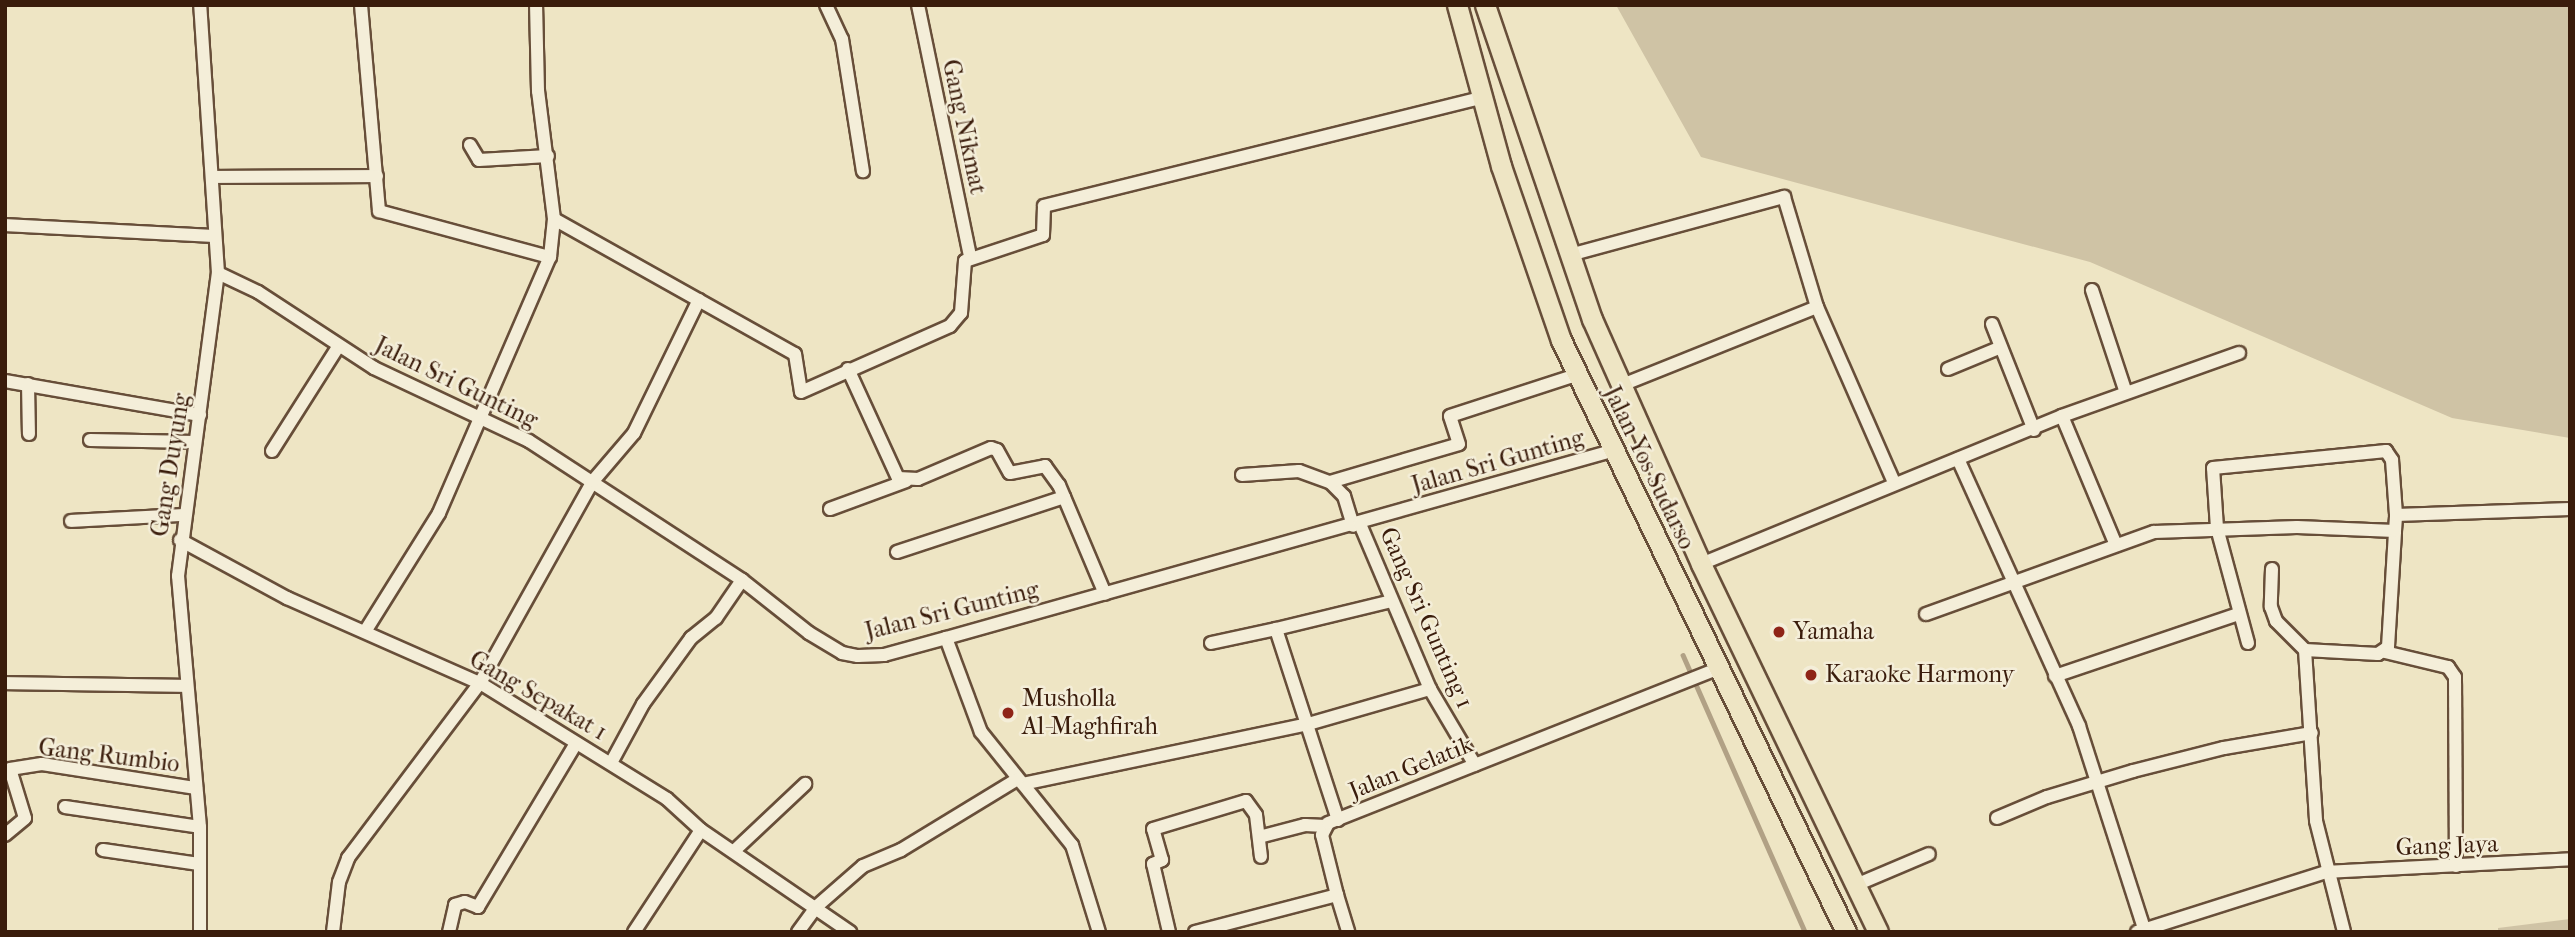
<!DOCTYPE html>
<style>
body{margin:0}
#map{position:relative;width:2575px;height:937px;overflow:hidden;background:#eee5c4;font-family:"IM FELL French Canon",serif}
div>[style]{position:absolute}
.green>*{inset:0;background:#cfc3a5}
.stream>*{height:4.5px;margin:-2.25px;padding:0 2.25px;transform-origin:2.25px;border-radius:2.25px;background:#b1a185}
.roads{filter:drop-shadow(2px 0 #674e39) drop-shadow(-2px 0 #674e39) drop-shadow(0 2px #674e39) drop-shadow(0 -2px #674e39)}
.street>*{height:12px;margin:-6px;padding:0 6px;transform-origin:6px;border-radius:6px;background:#f4eed9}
.primary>*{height:19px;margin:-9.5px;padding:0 9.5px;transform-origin:9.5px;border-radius:9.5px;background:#eee5c4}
.dots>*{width:19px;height:19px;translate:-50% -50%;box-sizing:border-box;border:4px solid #f4eed9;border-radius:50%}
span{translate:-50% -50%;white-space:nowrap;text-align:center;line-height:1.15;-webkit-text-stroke:5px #f4eed9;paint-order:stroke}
.street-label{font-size:24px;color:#3a1c0b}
.poi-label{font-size:24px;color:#3a1c0b}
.left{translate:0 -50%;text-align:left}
.frame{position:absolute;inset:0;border:7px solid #3a1c0b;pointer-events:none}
</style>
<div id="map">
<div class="green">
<div style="clip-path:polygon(1616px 5px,2570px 5px,2570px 438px,2452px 418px,2090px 262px,1701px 157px)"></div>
<div style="clip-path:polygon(2570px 919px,2570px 932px,2498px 932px,2498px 928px)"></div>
</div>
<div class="stream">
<div style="left:1683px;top:655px;width:303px;rotate:66.2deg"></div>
</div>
<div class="roads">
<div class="street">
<div style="left:361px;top:5px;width:207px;rotate:85deg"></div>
<div style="left:379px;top:211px;width:177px;rotate:15.1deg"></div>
<div style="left:826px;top:5px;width:38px;rotate:65deg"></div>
<div style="left:842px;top:39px;width:134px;rotate:81deg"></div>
<div style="left:918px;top:5px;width:257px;rotate:78.3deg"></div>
<div style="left:470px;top:145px;width:17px;rotate:59deg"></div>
<div style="left:479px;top:160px;width:69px;rotate:-3.3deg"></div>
<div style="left:212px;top:177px;width:165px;rotate:-0.3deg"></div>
<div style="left:554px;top:219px;width:276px;rotate:29.3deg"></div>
<div style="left:795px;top:354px;width:38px;rotate:81deg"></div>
<div style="left:801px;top:392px;width:163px;rotate:-23.9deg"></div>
<div style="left:950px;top:326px;width:17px;rotate:-50deg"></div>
<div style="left:961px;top:313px;width:52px;rotate:-85.6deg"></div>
<div style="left:965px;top:261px;width:82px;rotate:-18.4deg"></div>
<div style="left:1043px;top:235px;width:29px;rotate:-88deg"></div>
<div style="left:1044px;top:206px;width:454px;rotate:-13.9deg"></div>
<div style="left:5px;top:225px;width:208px;rotate:3deg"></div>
<div style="left:1570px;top:255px;width:222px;rotate:-15.2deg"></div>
<div style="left:1784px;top:197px;width:115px;rotate:73.3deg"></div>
<div style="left:1817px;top:307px;width:191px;rotate:66.3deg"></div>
<div style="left:218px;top:273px;width:44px;rotate:25.4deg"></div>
<div style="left:258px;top:292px;width:139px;rotate:33.2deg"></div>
<div style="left:374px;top:368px;width:171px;rotate:25.2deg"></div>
<div style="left:529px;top:441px;width:254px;rotate:33.1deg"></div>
<div style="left:742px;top:580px;width:85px;rotate:38.3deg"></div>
<div style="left:809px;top:633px;width:39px;rotate:31deg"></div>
<div style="left:842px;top:653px;width:16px;rotate:11deg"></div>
<div style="left:858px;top:656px;width:26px;rotate:-2deg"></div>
<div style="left:884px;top:655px;width:64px;rotate:-15.3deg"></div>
<div style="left:946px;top:638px;width:695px;rotate:-15.7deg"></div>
<div style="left:2092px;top:290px;width:108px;rotate:71.7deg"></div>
<div style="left:1992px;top:324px;width:114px;rotate:68.4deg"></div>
<div style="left:848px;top:369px;width:120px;rotate:65.4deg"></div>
<div style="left:898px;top:478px;width:20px;rotate:3deg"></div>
<div style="left:918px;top:479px;width:79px;rotate:-23deg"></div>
<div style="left:991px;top:448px;width:6px;rotate:18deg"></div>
<div style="left:997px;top:450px;width:26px;rotate:61deg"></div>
<div style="left:1010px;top:473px;width:36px;rotate:-11deg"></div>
<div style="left:1045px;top:466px;width:24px;rotate:54deg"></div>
<div style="left:1059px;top:485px;width:118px;rotate:67.1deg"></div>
<div style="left:1948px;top:369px;width:57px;rotate:-22.5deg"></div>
<div style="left:5px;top:381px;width:198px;rotate:9.9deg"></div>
<div style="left:28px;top:384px;width:50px;rotate:88.9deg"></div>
<div style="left:1622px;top:385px;width:210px;rotate:-21.8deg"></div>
<div style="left:2062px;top:416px;width:140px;rotate:67.3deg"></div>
<div style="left:90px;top:440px;width:105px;rotate:1.1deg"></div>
<div style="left:272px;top:451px;width:123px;rotate:-57.6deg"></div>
<div style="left:1958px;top:459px;width:293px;rotate:65.6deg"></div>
<div style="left:2079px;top:726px;width:213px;rotate:72.2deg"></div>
<div style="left:1242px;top:475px;width:57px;rotate:-4deg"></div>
<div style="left:1299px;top:471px;width:33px;rotate:20deg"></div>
<div style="left:1330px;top:482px;width:20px;rotate:45deg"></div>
<div style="left:1344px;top:496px;width:31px;rotate:73deg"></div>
<div style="left:1330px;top:482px;width:134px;rotate:-16.4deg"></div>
<div style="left:1459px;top:444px;width:29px;rotate:-108deg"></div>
<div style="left:1450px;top:416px;width:133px;rotate:-18deg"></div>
<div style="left:830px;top:509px;width:81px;rotate:-20.2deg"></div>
<div style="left:71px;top:521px;width:112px;rotate:-3.1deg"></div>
<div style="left:1360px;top:524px;width:179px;rotate:67deg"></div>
<div style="left:1430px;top:689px;width:88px;rotate:59.4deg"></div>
<div style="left:180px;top:540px;width:122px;rotate:28.5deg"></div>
<div style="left:287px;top:598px;width:211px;rotate:23.8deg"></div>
<div style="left:480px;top:683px;width:220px;rotate:31.8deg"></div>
<div style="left:667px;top:799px;width:46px;rotate:42.4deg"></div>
<div style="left:701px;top:830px;width:181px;rotate:34.4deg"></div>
<div style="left:897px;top:552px;width:176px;rotate:-18.2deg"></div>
<div style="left:1701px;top:564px;width:390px;rotate:-22.3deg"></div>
<div style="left:2062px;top:416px;width:188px;rotate:-19.6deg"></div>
<div style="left:2272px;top:569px;width:38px;rotate:92deg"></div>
<div style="left:2271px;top:607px;width:15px;rotate:70deg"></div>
<div style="left:2276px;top:621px;width:41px;rotate:45deg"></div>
<div style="left:2305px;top:650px;width:73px;rotate:3.1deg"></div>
<div style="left:2378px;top:654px;width:12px;rotate:-35deg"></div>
<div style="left:2388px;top:647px;width:116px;rotate:-86.5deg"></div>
<div style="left:1926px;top:614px;width:242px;rotate:-19.8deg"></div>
<div style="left:2154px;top:532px;width:143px;rotate:-2deg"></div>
<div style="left:2297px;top:527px;width:98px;rotate:2.3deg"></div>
<div style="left:2395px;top:531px;width:16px;rotate:-86deg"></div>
<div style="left:2396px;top:515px;width:174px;rotate:-2deg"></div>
<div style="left:366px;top:630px;width:138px;rotate:-58deg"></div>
<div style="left:439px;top:513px;width:279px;rotate:-66.6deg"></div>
<div style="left:550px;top:257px;width:38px;rotate:-84deg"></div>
<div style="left:554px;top:219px;width:129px;rotate:-97.1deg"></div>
<div style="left:538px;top:91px;width:86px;rotate:-91.3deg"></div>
<div style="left:946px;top:638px;width:100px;rotate:69.6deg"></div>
<div style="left:981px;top:732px;width:145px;rotate:51.2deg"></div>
<div style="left:1072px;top:845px;width:91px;rotate:72.8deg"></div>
<div style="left:1211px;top:643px;width:66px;rotate:-12.2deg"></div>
<div style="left:2248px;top:643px;width:119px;rotate:-105.1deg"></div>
<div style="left:2217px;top:528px;width:60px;rotate:-93.8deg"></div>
<div style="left:2213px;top:468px;width:174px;rotate:-5.6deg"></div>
<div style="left:2386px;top:451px;width:11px;rotate:56deg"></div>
<div style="left:2392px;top:460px;width:55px;rotate:85.8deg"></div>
<div style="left:2305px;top:650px;width:171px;rotate:86.3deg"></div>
<div style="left:2316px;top:821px;width:114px;rotate:75.8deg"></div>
<div style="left:2385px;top:652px;width:65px;rotate:13.4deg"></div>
<div style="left:2448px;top:667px;width:12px;rotate:55deg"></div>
<div style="left:2455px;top:677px;width:189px;rotate:89.7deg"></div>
<div style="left:2055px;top:676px;width:193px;rotate:-18.7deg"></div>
<div style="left:5px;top:683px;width:181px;rotate:0.9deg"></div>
<div style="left:611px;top:763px;width:67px;rotate:-61.5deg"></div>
<div style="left:643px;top:704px;width:82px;rotate:-54deg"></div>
<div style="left:691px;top:638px;width:32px;rotate:-39deg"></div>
<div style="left:716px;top:618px;width:46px;rotate:-55.6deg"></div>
<div style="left:1023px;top:784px;width:291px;rotate:-11.9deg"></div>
<div style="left:1308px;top:724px;width:127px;rotate:-16deg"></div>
<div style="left:65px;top:807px;width:136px;rotate:8.4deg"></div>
<div style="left:1997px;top:818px;width:54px;rotate:-22.8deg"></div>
<div style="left:2047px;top:797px;width:90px;rotate:-16.8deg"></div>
<div style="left:2133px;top:771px;width:94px;rotate:-14.2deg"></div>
<div style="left:2224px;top:748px;width:89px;rotate:-9.7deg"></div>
<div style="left:1338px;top:820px;width:201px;rotate:-108deg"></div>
<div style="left:1276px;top:629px;width:119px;rotate:-13.6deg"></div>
<div style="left:5px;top:835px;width:26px;rotate:-40deg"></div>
<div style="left:25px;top:818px;width:51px;rotate:-107deg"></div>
<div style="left:10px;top:769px;width:32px;rotate:-9deg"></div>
<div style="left:42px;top:764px;width:156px;rotate:8.9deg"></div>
<div style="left:1259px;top:837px;width:48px;rotate:-14.6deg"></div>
<div style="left:1305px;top:825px;width:20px;rotate:3deg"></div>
<div style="left:103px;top:850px;width:97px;rotate:8.3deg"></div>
<div style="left:734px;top:851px;width:98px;rotate:-43.3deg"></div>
<div style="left:1856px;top:885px;width:79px;rotate:-23deg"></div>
<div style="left:1337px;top:895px;width:39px;rotate:73deg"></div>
<div style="left:200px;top:932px;width:105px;rotate:-90deg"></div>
<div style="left:200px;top:827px;width:252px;rotate:-95deg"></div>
<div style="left:178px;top:576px;width:306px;rotate:-82.5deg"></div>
<div style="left:218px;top:273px;width:269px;rotate:-93.8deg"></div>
<div style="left:333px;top:932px;width:50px;rotate:-83.2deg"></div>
<div style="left:339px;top:882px;width:26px;rotate:-69deg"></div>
<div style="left:348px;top:858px;width:219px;rotate:-53deg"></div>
<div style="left:480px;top:683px;width:231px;rotate:-60.8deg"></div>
<div style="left:593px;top:481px;width:63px;rotate:-49.5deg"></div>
<div style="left:634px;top:433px;width:148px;rotate:-64deg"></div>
<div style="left:449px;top:932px;width:28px;rotate:-77deg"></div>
<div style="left:455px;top:905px;width:10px;rotate:-17deg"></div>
<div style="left:465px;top:902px;width:14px;rotate:21deg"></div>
<div style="left:478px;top:907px;width:189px;rotate:-59.1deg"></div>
<div style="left:634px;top:932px;width:122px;rotate:-56.7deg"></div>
<div style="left:798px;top:932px;width:31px;rotate:-54deg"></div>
<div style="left:816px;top:907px;width:62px;rotate:-41.1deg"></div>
<div style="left:863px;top:866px;width:41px;rotate:-22.8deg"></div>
<div style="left:901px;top:850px;width:135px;rotate:-31.3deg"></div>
<div style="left:1169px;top:932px;width:70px;rotate:-103.2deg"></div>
<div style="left:1153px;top:864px;width:10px;rotate:-24deg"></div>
<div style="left:1162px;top:860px;width:32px;rotate:-106deg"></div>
<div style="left:1153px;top:829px;width:97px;rotate:-16.8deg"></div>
<div style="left:1246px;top:801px;width:17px;rotate:54deg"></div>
<div style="left:1256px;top:815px;width:42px;rotate:83.2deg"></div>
<div style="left:1195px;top:932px;width:147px;rotate:-14.6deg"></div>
<div style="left:1337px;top:895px;width:62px;rotate:-104deg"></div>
<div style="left:1322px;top:835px;width:13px;rotate:-63deg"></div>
<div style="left:1328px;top:823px;width:417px;rotate:-21.6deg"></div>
<div style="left:2137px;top:932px;width:198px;rotate:-17.6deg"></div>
<div style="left:2326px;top:872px;width:244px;rotate:-3deg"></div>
</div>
<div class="primary">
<div style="left:1457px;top:5px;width:167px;rotate:74.7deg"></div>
<div style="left:1501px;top:166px;width:184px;rotate:71deg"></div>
<div style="left:1561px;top:340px;width:657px;rotate:64.29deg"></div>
<div style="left:1485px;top:5px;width:332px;rotate:71.2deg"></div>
<div style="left:1592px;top:319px;width:268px;rotate:66deg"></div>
<div style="left:1701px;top:564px;width:408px;rotate:64.3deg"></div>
</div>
</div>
<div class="dots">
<div style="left:1779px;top:632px;background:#8f2418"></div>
<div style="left:1811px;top:675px;background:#8f2418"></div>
<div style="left:1008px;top:713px;background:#8f2418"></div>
</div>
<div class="street-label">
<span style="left:964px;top:127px;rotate:78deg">Gang Nikmat</span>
<span style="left:456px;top:383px;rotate:26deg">Jalan Sri Gunting</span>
<span style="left:1498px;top:462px;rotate:-16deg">Jalan Sri Gunting</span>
<span style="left:171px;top:465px;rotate:-81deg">Gang Duyung</span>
<span style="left:1649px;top:468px;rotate:64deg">Jalan Yos Sudarso</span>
<span style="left:952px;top:611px;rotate:-14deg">Jalan Sri Gunting</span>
<span style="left:1426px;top:618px;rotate:66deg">Gang Sri Gunting 1</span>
<span style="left:538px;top:696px;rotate:30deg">Gang Sepakat 1</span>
<span style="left:109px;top:756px;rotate:7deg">Gang Rumbio</span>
<span style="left:1411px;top:768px;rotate:-22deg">Jalan Gelatik</span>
<span style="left:2447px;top:846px;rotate:-2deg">Gang Jaya</span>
</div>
<div class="poi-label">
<span class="left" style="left:1793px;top:632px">Yamaha</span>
<span class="left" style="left:1825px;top:675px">Karaoke Harmony</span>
<span class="left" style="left:1022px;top:713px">Musholla<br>Al-Maghfirah</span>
</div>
<div class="frame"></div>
</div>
